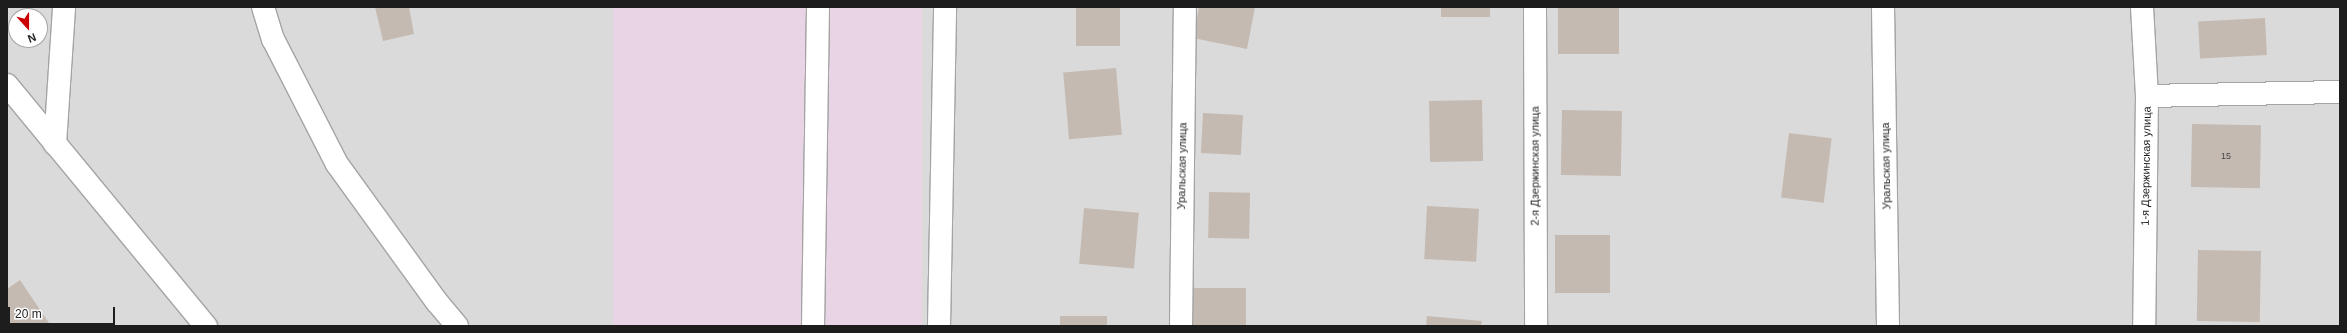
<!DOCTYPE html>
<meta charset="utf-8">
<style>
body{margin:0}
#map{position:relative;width:2347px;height:333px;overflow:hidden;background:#efebe3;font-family:Helvetica,sans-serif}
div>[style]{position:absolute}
.residential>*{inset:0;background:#dbdada}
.industrial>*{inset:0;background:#e8d4e5;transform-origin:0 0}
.building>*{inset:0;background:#c4bab2;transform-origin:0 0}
.roads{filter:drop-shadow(1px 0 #a4a4a4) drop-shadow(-1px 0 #a4a4a4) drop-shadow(0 1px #a4a4a4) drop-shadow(0 -1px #a4a4a4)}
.minor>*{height:22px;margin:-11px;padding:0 11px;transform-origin:11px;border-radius:11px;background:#fff}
span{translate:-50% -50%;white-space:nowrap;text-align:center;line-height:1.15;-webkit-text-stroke:4px #fff;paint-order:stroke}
.number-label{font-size:9px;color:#474442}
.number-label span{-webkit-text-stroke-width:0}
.street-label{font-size:11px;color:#1d1d1d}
.frame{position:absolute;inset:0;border:8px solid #1d1d1d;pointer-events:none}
.north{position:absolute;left:8px;top:8px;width:40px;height:40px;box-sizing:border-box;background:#fff;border:1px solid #a5a5a5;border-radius:50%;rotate:159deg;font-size:11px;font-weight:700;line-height:16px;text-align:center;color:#1d1d1d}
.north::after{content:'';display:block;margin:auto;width:14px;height:18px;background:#cb0003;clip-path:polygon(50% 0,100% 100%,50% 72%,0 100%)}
.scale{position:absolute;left:8px;top:307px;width:107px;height:18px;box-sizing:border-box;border:2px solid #1d1d1d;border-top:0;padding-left:5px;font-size:12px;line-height:14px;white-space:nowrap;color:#1d1d1d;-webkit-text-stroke:3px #fff;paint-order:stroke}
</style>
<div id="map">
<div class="residential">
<div style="clip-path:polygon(evenodd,7px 7px,2340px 7px,2340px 326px,7px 326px,7px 7px,16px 16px,40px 16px,40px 40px,16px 40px,16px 16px)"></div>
</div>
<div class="industrial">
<div style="left:613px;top:7px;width:309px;height:319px"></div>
</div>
<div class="building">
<div style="clip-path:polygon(375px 7px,409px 7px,414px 34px,383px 41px)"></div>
<div style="left:1076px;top:7px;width:44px;height:39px"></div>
<div style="clip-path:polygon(1199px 7px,1255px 7px,1247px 49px,1193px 38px)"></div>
<div style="left:1441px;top:7px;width:49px;height:10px"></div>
<div style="left:1558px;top:7px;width:61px;height:47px"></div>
<div style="left:2265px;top:18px;width:37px;height:67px;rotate:87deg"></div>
<div style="left:1116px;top:68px;width:67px;height:53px;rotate:85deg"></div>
<div style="left:1482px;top:100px;width:61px;height:53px;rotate:89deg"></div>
<div style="left:1562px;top:110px;width:60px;height:65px;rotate:1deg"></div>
<div style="left:1203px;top:113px;width:40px;height:40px;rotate:3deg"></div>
<div style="left:2192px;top:124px;width:69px;height:63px;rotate:1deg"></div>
<div style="left:1789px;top:133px;width:43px;height:65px;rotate:7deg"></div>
<div style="left:1209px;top:192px;width:41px;height:46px;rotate:1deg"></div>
<div style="left:1427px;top:206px;width:52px;height:53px;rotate:3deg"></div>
<div style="left:1084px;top:208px;width:55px;height:56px;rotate:5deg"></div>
<div style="left:1610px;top:235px;width:58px;height:55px;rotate:90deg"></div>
<div style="left:2198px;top:250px;width:63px;height:71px;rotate:1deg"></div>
<div style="clip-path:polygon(20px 280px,51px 326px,7px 326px,7px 289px)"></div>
<div style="left:1193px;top:288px;width:53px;height:38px"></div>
<div style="left:1060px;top:316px;width:47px;height:10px"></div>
<div style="clip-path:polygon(1427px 316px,1482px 321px,1481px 326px,1426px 326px)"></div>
</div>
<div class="roads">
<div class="minor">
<div style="left:263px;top:7px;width:34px;rotate:73deg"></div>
<div style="left:273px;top:39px;width:140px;rotate:62.9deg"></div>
<div style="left:337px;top:164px;width:170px;rotate:54.1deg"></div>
<div style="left:437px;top:302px;width:31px;rotate:50deg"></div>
<div style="left:1535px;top:7px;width:319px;rotate:89.8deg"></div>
<div style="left:1883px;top:7px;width:319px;rotate:89.1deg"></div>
<div style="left:2142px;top:7px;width:89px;rotate:86.8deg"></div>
<div style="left:2147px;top:96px;width:230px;rotate:90.7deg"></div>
<div style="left:7px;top:85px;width:313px;rotate:50.5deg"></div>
<div style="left:2147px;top:96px;width:193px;rotate:-1.2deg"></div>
<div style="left:55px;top:144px;width:137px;rotate:-86.2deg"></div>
<div style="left:813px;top:326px;width:319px;rotate:-89.1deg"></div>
<div style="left:939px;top:326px;width:319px;rotate:-88.9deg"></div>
<div style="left:1181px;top:326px;width:319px;rotate:-89.3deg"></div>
</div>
</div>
<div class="number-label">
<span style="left:2226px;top:156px">15</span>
</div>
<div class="street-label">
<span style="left:1182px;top:166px;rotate:-89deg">Уральская улица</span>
<span style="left:1535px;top:166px;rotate:-90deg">2-я Дзержинская улица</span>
<span style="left:1886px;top:166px;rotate:-91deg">Уральская улица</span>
<span style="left:2146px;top:166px;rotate:-89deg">1-я Дзержинская улица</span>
</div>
<div class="frame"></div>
<div class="north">N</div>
<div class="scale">20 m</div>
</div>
